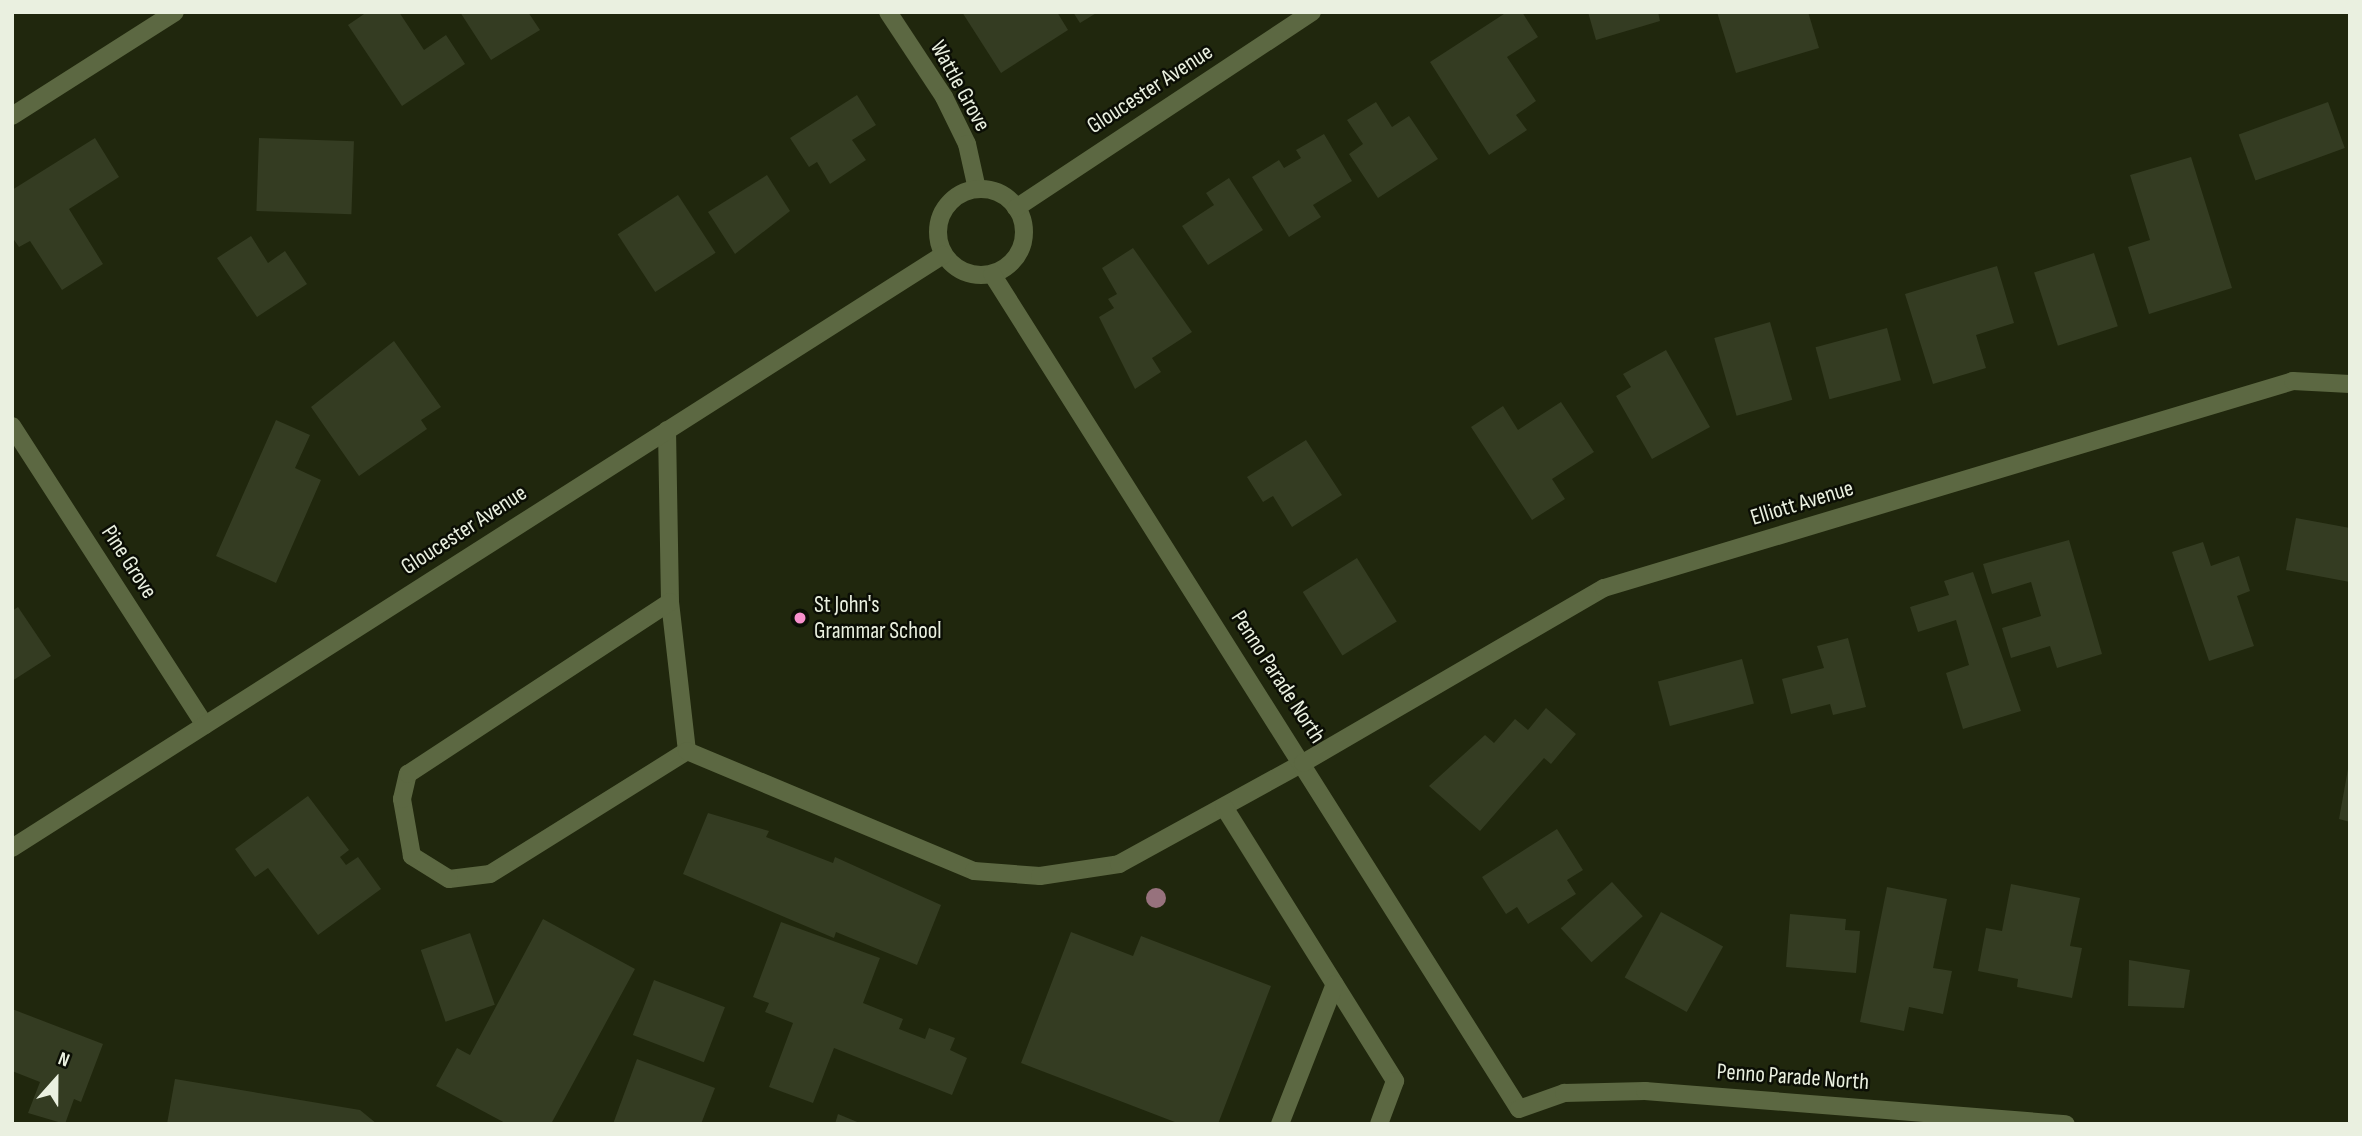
<!DOCTYPE html>
<style>
body{margin:0}
#map{position:relative;width:2362px;height:1136px;overflow:hidden;background:#20270d;font-family:"Sofia Sans Condensed",sans-serif}
div>[style]{position:absolute}
.building>*{inset:0;background:#343c22;transform-origin:0 0}
.service>*{height:18px;margin:-9px;padding:0 9px;transform-origin:9px;border-radius:9px;background:#5c6842}
.minor>*{height:18px;margin:-9px;padding:0 9px;transform-origin:9px;border-radius:9px;background:#5c6842}
.minor>.ring{margin:-9px;padding:0;box-sizing:content-box;background:none;border:18px solid #5c6842;border-radius:50%}
.trees>*{width:20px;height:20px;margin:-10px;border-radius:50%;background:#97727d}
.dots>*{width:19px;height:19px;translate:-50% -50%;box-sizing:border-box;border:4px solid #0b0e05;border-radius:50%}
span{translate:-50% -50%;white-space:nowrap;text-align:center;line-height:1.15;-webkit-text-stroke:5px #0b0e05;paint-order:stroke}
.street-label{font-size:23px;color:#eaf0e0}
.poi-label{font-size:23px;color:#eaf0e0}
.left{translate:0 -50%;text-align:left}
.frame{position:absolute;inset:0;border:14px solid #eaf0e0;pointer-events:none}
.north{position:absolute;left:21px;top:1045px;width:70px;height:70px;-webkit-text-stroke:5px #0b0e05;paint-order:stroke;rotate:21deg;font-size:19px;font-weight:700;line-height:28px;text-align:center;color:#eaf0e0}
.north::after{content:'';display:block;margin:auto;width:24px;height:32px;background:#eaf0e0;clip-path:polygon(50% 0,100% 100%,50% 72%,0 100%)}
</style>
<div id="map">
<div class="building">
<div style="clip-path:polygon(367px 12px,399px 12px,424px 50px,446px 35px,465px 64px,402px 106px,348px 25px)"></div>
<div style="clip-path:polygon(460px 12px,528px 12px,540px 30px,491px 60px)"></div>
<div style="clip-path:polygon(962px 12px,1057px 12px,1068px 30px,1001px 73px)"></div>
<div style="clip-path:polygon(1073px 12px,1098px 12px,1080px 23px)"></div>
<div style="clip-path:polygon(1507px 12px,1522px 12px,1538px 37px,1507px 57px,1536px 101px,1516px 115px,1527px 130px,1489px 155px,1430px 62px)"></div>
<div style="clip-path:polygon(1588px 12px,1658px 12px,1660px 21px,1596px 40px)"></div>
<div style="clip-path:polygon(1717px 12px,1808px 12px,1819px 48px,1736px 73px)"></div>
<div style="clip-path:polygon(857px 95px,876px 125px,852px 140px,866px 160px,830px 184px,817px 162px,809px 167px,790px 138px)"></div>
<div style="clip-path:polygon(1376px 102px,1392px 127px,1409px 116px,1438px 159px,1378px 198px,1349px 154px,1363px 144px,1347px 120px)"></div>
<div style="left:2328px;top:102px;width:49px;height:95px;rotate:70deg"></div>
<div style="clip-path:polygon(1324px 134px,1352px 181px,1313px 205px,1321px 217px,1289px 237px,1252px 177px,1279px 160px,1284px 168px,1301px 158px,1296px 150px)"></div>
<div style="clip-path:polygon(95px 138px,119px 177px,69px 209px,103px 264px,62px 290px,30px 241px,19px 247px,12px 237px,12px 190px)"></div>
<div style="left:259px;top:138px;width:95px;height:73px;rotate:2deg"></div>
<div style="clip-path:polygon(2191px 157px,2232px 288px,2149px 314px,2128px 247px,2150px 240px,2130px 175px)"></div>
<div style="clip-path:polygon(767px 175px,790px 211px,735px 254px,708px 212px)"></div>
<div style="clip-path:polygon(1229px 178px,1263px 230px,1208px 265px,1182px 226px,1214px 205px,1206px 193px)"></div>
<div style="left:678px;top:195px;width:69px;height:72px;rotate:57deg"></div>
<div style="clip-path:polygon(251px 236px,268px 263px,285px 251px,307px 284px,257px 317px,217px 258px)"></div>
<div style="clip-path:polygon(1133px 248px,1192px 332px,1152px 358px,1161px 372px,1135px 389px,1099px 317px,1114px 308px,1108px 299px,1117px 294px,1102px 268px)"></div>
<div style="left:2094px;top:253px;width:77px;height:63px;rotate:72deg"></div>
<div style="clip-path:polygon(1997px 266px,2014px 323px,1976px 335px,1986px 368px,1933px 384px,1905px 294px)"></div>
<div style="left:1770px;top:322px;width:81px;height:58px;rotate:74deg"></div>
<div style="left:1887px;top:328px;width:54px;height:74px;rotate:75deg"></div>
<div style="clip-path:polygon(394px 341px,441px 407px,421px 420px,427px 429px,359px 476px,311px 407px)"></div>
<div style="clip-path:polygon(1666px 350px,1710px 427px,1652px 459px,1616px 396px,1631px 387px,1623px 374px)"></div>
<div style="clip-path:polygon(1561px 402px,1594px 452px,1552px 479px,1565px 499px,1532px 520px,1471px 427px,1503px 406px,1518px 430px)"></div>
<div style="clip-path:polygon(276px 420px,310px 435px,295px 468px,321px 480px,276px 583px,216px 556px)"></div>
<div style="clip-path:polygon(1306px 440px,1342px 495px,1292px 527px,1273px 496px,1263px 502px,1247px 477px)"></div>
<div style="clip-path:polygon(2296px 518px,2350px 528px,2350px 582px,2286px 570px)"></div>
<div style="clip-path:polygon(2069px 540px,2102px 654px,2057px 668px,2050px 646px,2011px 658px,2002px 628px,2041px 616px,2031px 582px,1992px 594px,1983px 564px)"></div>
<div style="clip-path:polygon(2203px 542px,2211px 566px,2239px 556px,2250px 591px,2237px 596px,2254px 646px,2209px 661px,2172px 552px)"></div>
<div style="left:1357px;top:558px;width:75px;height:64px;rotate:58deg"></div>
<div style="clip-path:polygon(1973px 572px,2021px 711px,1963px 729px,1946px 673px,1969px 665px,1956px 620px,1918px 632px,1910px 607px,1949px 595px,1944px 581px)"></div>
<div style="clip-path:polygon(18px 607px,51px 656px,12px 681px,12px 611px)"></div>
<div style="clip-path:polygon(1848px 638px,1866px 707px,1833px 715px,1830px 704px,1791px 714px,1782px 679px,1824px 668px,1817px 646px)"></div>
<div style="left:1742px;top:659px;width:46px;height:87px;rotate:75deg"></div>
<div style="clip-path:polygon(1546px 708px,1576px 734px,1551px 764px,1544px 758px,1480px 831px,1429px 786px,1485px 735px,1494px 743px,1515px 719px,1528px 730px)"></div>
<div style="clip-path:polygon(2348px 769px,2350px 769px,2350px 822px,2339px 819px)"></div>
<div style="clip-path:polygon(308px 796px,349px 850px,340px 857px,346px 865px,358px 857px,381px 889px,318px 935px,268px 868px,255px 877px,235px 849px)"></div>
<div style="clip-path:polygon(708px 813px,769px 831px,766px 837px,833px 863px,835px 857px,941px 905px,917px 965px,836px 932px,834px 938px,683px 874px)"></div>
<div style="clip-path:polygon(1557px 829px,1583px 870px,1567px 880px,1576px 894px,1528px 924px,1517px 907px,1506px 914px,1482px 877px)"></div>
<div style="left:1612px;top:882px;width:46px;height:69px;rotate:48deg"></div>
<div style="clip-path:polygon(2011px 884px,2080px 898px,2070px 946px,2082px 948px,2072px 998px,2017px 987px,2018px 979px,1978px 971px,1986px 928px,2002px 931px)"></div>
<div style="clip-path:polygon(1887px 887px,1947px 899px,1933px 968px,1952px 971px,1943px 1014px,1909px 1007px,1904px 1031px,1860px 1022px)"></div>
<div style="left:1661px;top:912px;width:71px;height:75px;rotate:29deg"></div>
<div style="clip-path:polygon(1790px 914px,1846px 919px,1845px 930px,1860px 931px,1856px 973px,1786px 967px)"></div>
<div style="clip-path:polygon(543px 919px,635px 969px,551px 1124px,507px 1124px,436px 1086px,457px 1048px,470px 1055px)"></div>
<div style="clip-path:polygon(781px 922px,880px 958px,863px 1003px,903px 1019px,899px 1029px,925px 1039px,929px 1028px,955px 1038px,950px 1050px,967px 1058px,952px 1095px,834px 1048px,813px 1103px,769px 1087px,793px 1023px,765px 1012px,769px 1003px,753px 997px)"></div>
<div style="clip-path:polygon(1071px 932px,1133px 956px,1141px 936px,1271px 986px,1218px 1124px,1180px 1124px,1021px 1063px)"></div>
<div style="left:470px;top:933px;width:76px;height:52px;rotate:71deg"></div>
<div style="clip-path:polygon(2129px 960px,2190px 970px,2184px 1008px,2128px 1006px)"></div>
<div style="left:654px;top:980px;width:76px;height:59px;rotate:21deg"></div>
<div style="clip-path:polygon(12px 1009px,103px 1044px,81px 1102px,74px 1099px,65px 1124px,28px 1113px,40px 1082px,12px 1071px)"></div>
<div style="clip-path:polygon(637px 1059px,715px 1088px,701px 1124px,613px 1124px)"></div>
<div style="clip-path:polygon(175px 1079px,360px 1110px,377px 1124px,167px 1124px)"></div>
<div style="clip-path:polygon(838px 1114px,862px 1124px,835px 1124px)"></div>
</div>
<div class="service">
<div style="left:667px;top:430px;width:172px;rotate:89deg"></div>
<div style="left:670px;top:602px;width:150px;rotate:83.5deg"></div>
<div style="left:687px;top:751px;width:232px;rotate:148deg"></div>
<div style="left:490px;top:874px;width:41px;rotate:173deg"></div>
<div style="left:449px;top:879px;width:44px;rotate:-148.1deg"></div>
<div style="left:412px;top:856px;width:58px;rotate:-100deg"></div>
<div style="left:402px;top:799px;width:26px;rotate:-77deg"></div>
<div style="left:408px;top:774px;width:313px;rotate:-33.3deg"></div>
<div style="left:687px;top:751px;width:311px;rotate:22.7deg"></div>
<div style="left:974px;top:871px;width:66px;rotate:4.3deg"></div>
<div style="left:1040px;top:876px;width:80px;rotate:-8.6deg"></div>
<div style="left:1119px;top:864px;width:210px;rotate:-28.8deg"></div>
<div style="left:1224px;top:807px;width:323px;rotate:58deg"></div>
<div style="left:1395px;top:1081px;width:46px;rotate:110.4deg"></div>
<div style="left:1280px;top:1124px;width:150px;rotate:-68.6deg"></div>
</div>
<div class="minor">
<div style="left:888px;top:12px;width:102px;rotate:56.6deg"></div>
<div style="left:944px;top:97px;width:52px;rotate:63.9deg"></div>
<div style="left:967px;top:144px;width:46px;rotate:77.5deg"></div>
<div style="left:12px;top:116px;width:193px;rotate:-32.5deg"></div>
<div class="ring" style="left:938px;top:189px;width:68px;height:68px"></div>
<div style="left:1016px;top:208px;width:355px;rotate:-33.5deg"></div>
<div style="left:992px;top:274px;width:987px;rotate:57.74deg"></div>
<div style="left:1519px;top:1109px;width:48px;rotate:-19.6deg"></div>
<div style="left:1564px;top:1093px;width:81px;rotate:-1.4deg"></div>
<div style="left:1645px;top:1091px;width:422px;rotate:4.5deg"></div>
<div style="left:12px;top:426px;width:356px;rotate:57.2deg"></div>
<div style="left:1303px;top:763px;width:348px;rotate:-30.2deg"></div>
<div style="left:1604px;top:588px;width:719px;rotate:-16.72deg"></div>
<div style="left:2293px;top:381px;width:57px;rotate:3deg"></div>
<div style="left:12px;top:848px;width:1104px;rotate:-32.5deg"></div>
</div>
<div class="trees">
<div style="left:1156px;top:898px"></div>
</div>
<div class="dots">
<div style="left:800px;top:618px;background:#f790cd"></div>
</div>
<div class="street-label">
<span style="left:960px;top:86px;rotate:61deg">Wattle Grove</span>
<span style="left:1150px;top:89px;rotate:-33deg">Gloucester Avenue</span>
<span style="left:1802px;top:503px;rotate:-17deg">Elliott Avenue</span>
<span style="left:464px;top:530px;rotate:-33deg">Gloucester Avenue</span>
<span style="left:129px;top:562px;rotate:57deg">Pine Grove</span>
<span style="left:1278px;top:677px;rotate:57deg">Penno Parade North</span>
<span style="left:1793px;top:1077px;rotate:4deg">Penno Parade North</span>
</div>
<div class="poi-label">
<span class="left" style="left:814px;top:618px">St John's<br>Grammar School</span>
</div>
<div class="frame"></div>
<div class="north">N</div>
</div>
